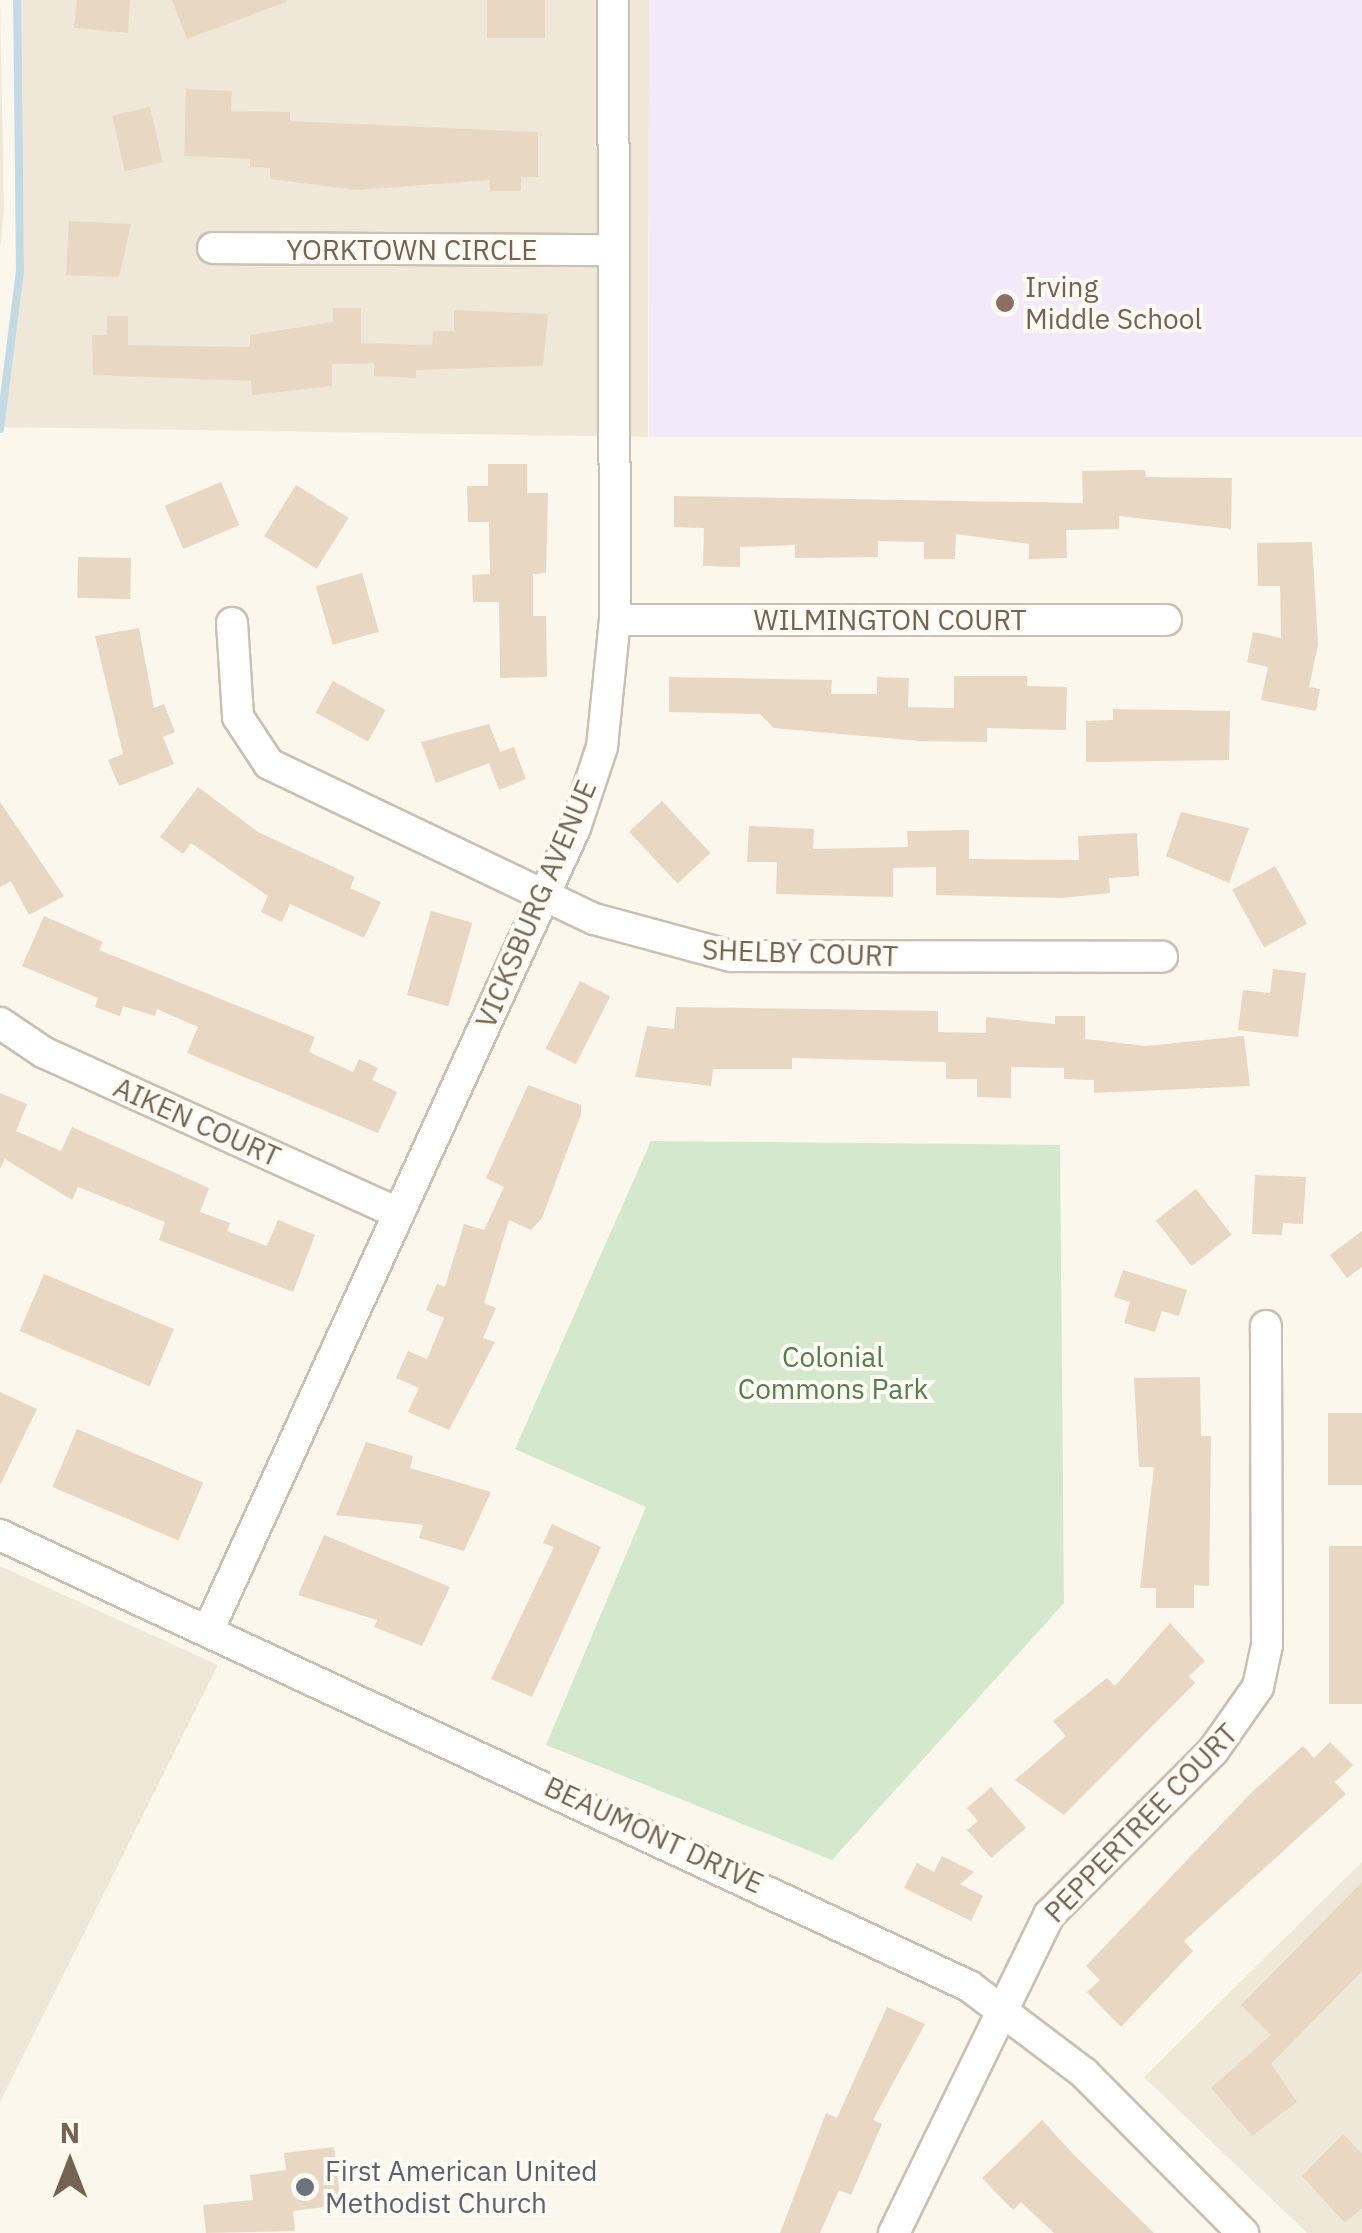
<!DOCTYPE html>
<style>
body{margin:0}
#map{position:relative;width:1362px;height:2233px;overflow:hidden;background:#fbf7ed;font-family:"IBM Plex Sans",sans-serif}
div>[style]{position:absolute}
.residential>*{inset:0;background:#efe8d9}
.education>*{inset:0;background:#f4e9f8;transform-origin:0 0}
.green>*{inset:0;background:#d3e8cc}
.stream>*{height:8px;margin:-4px;padding:0 4px;transform-origin:4px;border-radius:4px;background:#c3d9e3}
.building>*{inset:0;background:#e8d7c2;transform-origin:0 0}
.roads{filter:drop-shadow(2px 0 #cabfb0) drop-shadow(-2px 0 #cabfb0) drop-shadow(0 2px #cabfb0) drop-shadow(0 -2px #cabfb0)}
.minor>*{height:30px;margin:-15px;padding:0 15px;transform-origin:15px;border-radius:15px;background:#fff}
.dots>*{width:28px;height:28px;translate:-50% -50%;box-sizing:border-box;border:5px solid #fdfbf3;border-radius:50%}
span{translate:-50% -50%;white-space:nowrap;text-align:center;line-height:1.15;-webkit-text-stroke:8px #fdfbf3;paint-order:stroke}
.street-label{font-size:28px;color:#746351}
.education-label{font-size:28px;color:#785e54}
.left{translate:0 -50%;text-align:left}
.park-label{font-size:28px;color:#547e4e}
.worship-label{font-size:28px;color:#5b616d}
.north{position:absolute;left:20px;top:2113px;width:100px;height:100px;-webkit-text-stroke:8px #fdfbf3;paint-order:stroke;rotate:0deg;font-size:28px;font-weight:700;line-height:40px;text-align:center;color:#746351}
.north::after{content:'';display:block;margin:auto;width:35px;height:45px;background:#746351;clip-path:polygon(50% 0,100% 100%,50% 72%,0 100%)}
</style>
<div id="map">
<div class="residential">
<div style="clip-path:polygon(0 0,4px 207px,0 250px)"></div>
<div style="clip-path:polygon(18px 0,649px 0,648px 437px,4px 427px,20px 271px)"></div>
<div style="clip-path:polygon(0 1566px,218px 1665px,0 2102px)"></div>
<div style="clip-path:polygon(1362px 1862px,1362px 2233px,1307px 2233px,1144px 2077px)"></div>
</div>
<div class="education">
<div style="left:649px;top:0;width:713px;height:437px"></div>
</div>
<div class="green">
<div style="clip-path:polygon(651px 1141px,1060px 1145px,1064px 1603px,832px 1860px,546px 1745px,646px 1507px,515px 1449px)"></div>
</div>
<div class="stream">
<div style="left:0;top:429px;width:159px;rotate:-82.8deg"></div>
<div style="left:20px;top:271px;width:271px;rotate:-90.6deg"></div>
</div>
<div class="building">
<div style="clip-path:polygon(77px 0,130px 0,128px 33px,74px 28px)"></div>
<div style="clip-path:polygon(172px 0,286px 0,286px 2px,187px 39px)"></div>
<div style="left:487px;top:0;width:58px;height:38px"></div>
<div style="clip-path:polygon(186px 89px,232px 91px,231px 111px,290px 112px,290px 121px,538px 132px,538px 177px,521px 177px,521px 191px,490px 191px,490px 180px,356px 190px,270px 179px,270px 168px,250px 167px,250px 159px,184px 156px)"></div>
<div style="left:150px;top:107px;width:57px;height:39px;rotate:77deg"></div>
<div style="clip-path:polygon(69px 221px,131px 224px,119px 277px,66px 275px)"></div>
<div style="clip-path:polygon(333px 308px,361px 308px,361px 343px,432px 345px,433px 331px,454px 331px,454px 310px,548px 314px,543px 366px,416px 370px,416px 378px,374px 376px,374px 363px,332px 364px,332px 386px,252px 395px,251px 381px,93px 375px,92px 335px,107px 335px,107px 316px,128px 316px,128px 345px,250px 347px,250px 335px,333px 322px)"></div>
<div style="clip-path:polygon(488px 464px,527px 464px,527px 493px,548px 493px,546px 573px,533px 574px,533px 616px,546px 616px,547px 677px,500px 678px,499px 602px,473px 602px,472px 575px,490px 574px,489px 522px,468px 522px,467px 486px,488px 486px)"></div>
<div style="clip-path:polygon(1145px 470px,1146px 477px,1232px 478px,1231px 529px,1119px 516px,1119px 529px,1066px 530px,1067px 558px,1029px 559px,1029px 544px,956px 534px,955px 559px,924px 559px,924px 542px,878px 541px,878px 557px,795px 558px,795px 545px,740px 547px,740px 567px,703px 566px,704px 528px,674px 527px,674px 496px,1083px 503px,1082px 471px)"></div>
<div style="left:221px;top:482px;width:47px;height:61px;rotate:67deg"></div>
<div style="left:296px;top:485px;width:62px;height:60px;rotate:32deg"></div>
<div style="clip-path:polygon(1312px 542px,1318px 645px,1309px 687px,1320px 689px,1316px 711px,1261px 700px,1268px 667px,1247px 662px,1253px 632px,1281px 638px,1280px 586px,1258px 586px,1257px 543px)"></div>
<div style="left:78px;top:557px;width:53px;height:41px;rotate:1deg"></div>
<div style="left:362px;top:573px;width:61px;height:48px;rotate:74deg"></div>
<div style="clip-path:polygon(139px 628px,154px 708px,164px 704px,175px 732px,163px 737px,174px 764px,119px 786px,108px 760px,123px 754px,95px 636px)"></div>
<div style="clip-path:polygon(954px 676px,1027px 676px,1027px 686px,1067px 687px,1066px 730px,987px 728px,987px 742px,920px 741px,774px 728px,760px 714px,669px 712px,669px 677px,832px 680px,831px 694px,877px 694px,877px 677px,909px 678px,908px 707px,954px 708px)"></div>
<div style="left:333px;top:681px;width:60px;height:36px;rotate:29deg"></div>
<div style="clip-path:polygon(1113px 709px,1230px 711px,1229px 760px,1086px 762px,1086px 721px,1113px 720px)"></div>
<div style="clip-path:polygon(489px 724px,500px 752px,514px 747px,526px 779px,499px 790px,489px 763px,436px 783px,421px 742px)"></div>
<div style="clip-path:polygon(198px 787px,258px 832px,355px 877px,350px 888px,381px 902px,364px 938px,290px 904px,282px 922px,261px 912px,268px 896px,191px 843px,183px 854px,160px 837px)"></div>
<div style="left:662px;top:801px;width:71px;height:45px;rotate:47deg"></div>
<div style="clip-path:polygon(0 802px,64px 896px,29px 915px,11px 881px,0 887px)"></div>
<div style="clip-path:polygon(1181px 812px,1249px 828px,1229px 883px,1166px 856px)"></div>
<div style="clip-path:polygon(749px 826px,814px 829px,813px 849px,908px 847px,907px 831px,969px 830px,969px 859px,1079px 860px,1078px 836px,1137px 833px,1139px 876px,1109px 878px,1110px 893px,1062px 898px,936px 895px,936px 867px,893px 868px,893px 897px,776px 894px,777px 862px,747px 862px)"></div>
<div style="left:1275px;top:866px;width:66px;height:49px;rotate:61deg"></div>
<div style="left:431px;top:911px;width:43px;height:87px;rotate:16deg"></div>
<div style="clip-path:polygon(44px 916px,103px 942px,99px 950px,315px 1037px,309px 1052px,353px 1072px,359px 1059px,378px 1068px,372px 1080px,397px 1092px,378px 1133px,187px 1053px,198px 1027px,157px 1009px,155px 1016px,123px 1006px,120px 1016px,95px 1007px,98px 998px,22px 966px)"></div>
<div style="clip-path:polygon(1273px 969px,1306px 973px,1298px 1037px,1238px 1030px,1243px 990px,1270px 993px)"></div>
<div style="left:580px;top:981px;width:34px;height:76px;rotate:27deg"></div>
<div style="clip-path:polygon(676px 1007px,938px 1011px,938px 1032px,986px 1033px,986px 1017px,1055px 1024px,1055px 1016px,1085px 1016px,1085px 1039px,1146px 1046px,1244px 1036px,1250px 1086px,1094px 1093px,1094px 1080px,1064px 1079px,1064px 1068px,1011px 1067px,1011px 1098px,977px 1097px,977px 1079px,946px 1079px,946px 1062px,792px 1058px,792px 1069px,713px 1069px,711px 1086px,635px 1077px,647px 1026px,674px 1029px)"></div>
<div style="clip-path:polygon(528px 1085px,581px 1105px,581px 1114px,542px 1218px,531px 1230px,509px 1220px,484px 1303px,496px 1308px,483px 1338px,495px 1342px,449px 1430px,408px 1412px,419px 1388px,396px 1378px,408px 1351px,427px 1359px,444px 1318px,426px 1310px,437px 1284px,445px 1287px,464px 1224px,484px 1230px,504px 1187px,486px 1178px)"></div>
<div style="clip-path:polygon(0 1093px,27px 1104px,16px 1131px,61px 1151px,72px 1127px,209px 1188px,200px 1212px,230px 1223px,227px 1231px,267px 1246px,278px 1220px,315px 1235px,293px 1292px,159px 1240px,165px 1222px,78px 1187px,72px 1200px,5px 1159px,0 1169px)"></div>
<div style="clip-path:polygon(1255px 1175px,1306px 1177px,1303px 1224px,1283px 1223px,1282px 1235px,1252px 1234px)"></div>
<div style="left:1196px;top:1189px;width:58px;height:51px;rotate:52deg"></div>
<div style="clip-path:polygon(1362px 1231px,1362px 1267px,1347px 1278px,1330px 1255px)"></div>
<div style="clip-path:polygon(1123px 1270px,1187px 1290px,1179px 1316px,1162px 1311px,1155px 1332px,1124px 1323px,1130px 1302px,1114px 1297px)"></div>
<div style="left:44px;top:1274px;width:141px;height:62px;rotate:23deg"></div>
<div style="clip-path:polygon(1200px 1377px,1201px 1436px,1211px 1436px,1209px 1586px,1194px 1585px,1194px 1608px,1156px 1608px,1156px 1588px,1140px 1588px,1154px 1467px,1139px 1467px,1134px 1378px)"></div>
<div style="clip-path:polygon(0 1392px,37px 1409px,0 1485px)"></div>
<div style="left:1328px;top:1413px;width:34px;height:72px"></div>
<div style="left:77px;top:1429px;width:137px;height:63px;rotate:23deg"></div>
<div style="clip-path:polygon(366px 1442px,413px 1456px,410px 1468px,491px 1492px,464px 1551px,419px 1538px,423px 1525px,336px 1515px)"></div>
<div style="clip-path:polygon(552px 1524px,601px 1547px,532px 1697px,491px 1679px,554px 1547px,543px 1543px)"></div>
<div style="clip-path:polygon(324px 1535px,450px 1587px,422px 1646px,374px 1627px,377px 1620px,298px 1595px)"></div>
<div style="left:1329px;top:1546px;width:33px;height:158px"></div>
<div style="clip-path:polygon(1170px 1623px,1205px 1661px,1189px 1676px,1195px 1683px,1064px 1815px,1015px 1780px,1066px 1736px,1053px 1721px,1107px 1678px,1115px 1686px)"></div>
<div style="clip-path:polygon(1330px 1742px,1353px 1765px,1335px 1782px,1346px 1794px,1184px 1941px,1193px 1951px,1121px 2027px,1087px 1992px,1100px 1980px,1086px 1966px,1253px 1791px,1303px 1746px,1314px 1758px)"></div>
<div style="clip-path:polygon(991px 1787px,1026px 1828px,991px 1858px,967px 1830px,978px 1821px,967px 1808px)"></div>
<div style="clip-path:polygon(942px 1856px,974px 1872px,960px 1884px,983px 1896px,971px 1921px,904px 1888px,917px 1863px,934px 1872px)"></div>
<div style="clip-path:polygon(1362px 1882px,1362px 1971px,1271px 2064px,1297px 2102px,1252px 2136px,1211px 2088px,1271px 2035px,1241px 2005px)"></div>
<div style="clip-path:polygon(887px 2007px,925px 2024px,873px 2120px,882px 2124px,851px 2195px,839px 2190px,820px 2233px,780px 2233px,826px 2113px,837px 2118px)"></div>
<div style="clip-path:polygon(1042px 2120px,1072px 2153px,1154px 2233px,1054px 2233px,1021px 2202px,1013px 2210px,982px 2178px)"></div>
<div style="clip-path:polygon(1343px 2134px,1362px 2154px,1362px 2208px,1345px 2223px,1302px 2176px)"></div>
<div style="clip-path:polygon(334px 2147px,341px 2205px,293px 2211px,295px 2231px,206px 2233px,203px 2205px,253px 2200px,250px 2175px,286px 2170px,284px 2153px)"></div>
</div>
<div class="roads">
<div class="minor">
<div style="left:213px;top:248px;width:398px;rotate:0.3deg"></div>
<div style="left:615px;top:620px;width:551px"></div>
<div style="left:232px;top:623px;width:94px;rotate:86.3deg"></div>
<div style="left:238px;top:717px;width:56px;rotate:56.6deg"></div>
<div style="left:269px;top:764px;width:360px;rotate:25.5deg"></div>
<div style="left:594px;top:919px;width:142px;rotate:15.1deg"></div>
<div style="left:731px;top:956px;width:431px;rotate:0.1deg"></div>
<div style="left:0;top:1023px;width:52px;rotate:34deg"></div>
<div style="left:43px;top:1052px;width:390px;rotate:24.4deg"></div>
<div style="left:0;top:1535px;width:1069px;rotate:24.96deg"></div>
<div style="left:969px;top:1986px;width:144px;rotate:37.1deg"></div>
<div style="left:1084px;top:2073px;width:226px;rotate:45.2deg"></div>
<div style="left:208px;top:1631px;width:883px;rotate:-65.44deg"></div>
<div style="left:575px;top:828px;width:85px;rotate:-71.6deg"></div>
<div style="left:602px;top:747px;width:128px;rotate:-84.2deg"></div>
<div style="left:615px;top:620px;width:620px;rotate:-90.18deg"></div>
<div style="left:894px;top:2233px;width:354px;rotate:-64deg"></div>
<div style="left:1049px;top:1915px;width:232px;rotate:-45deg"></div>
<div style="left:1213px;top:1751px;width:78px;rotate:-54.9deg"></div>
<div style="left:1258px;top:1687px;width:43px;rotate:-77.9deg"></div>
<div style="left:1267px;top:1645px;width:319px;rotate:-90.2deg"></div>
</div>
</div>
<div class="dots">
<div style="left:1005px;top:303px;background:#8d6e63"></div>
<div style="left:305px;top:2187px;background:#6b7280"></div>
</div>
<div class="street-label">
<span style="left:412px;top:250px">YORKTOWN CIRCLE</span>
<span style="left:890px;top:620px">WILMINGTON COURT</span>
<span style="left:536px;top:904px;rotate:-67deg">VICKSBURG AVENUE</span>
<span style="left:800px;top:953px;rotate:2deg">SHELBY COURT</span>
<span style="left:197px;top:1122px;rotate:24deg">AIKEN COURT</span>
<span style="left:1141px;top:1823px;rotate:-46deg">PEPPERTREE COURT</span>
<span style="left:654px;top:1835px;rotate:25deg">BEAUMONT DRIVE</span>
</div>
<div class="education-label">
<span class="left" style="left:1025px;top:303px">Irving<br>Middle School</span>
</div>
<div class="park-label">
<span style="left:833px;top:1373px">Colonial<br>Commons Park</span>
</div>
<div class="worship-label">
<span class="left" style="left:325px;top:2187px">First American United<br>Methodist Church</span>
</div>
<div class="north">N</div>
</div>
